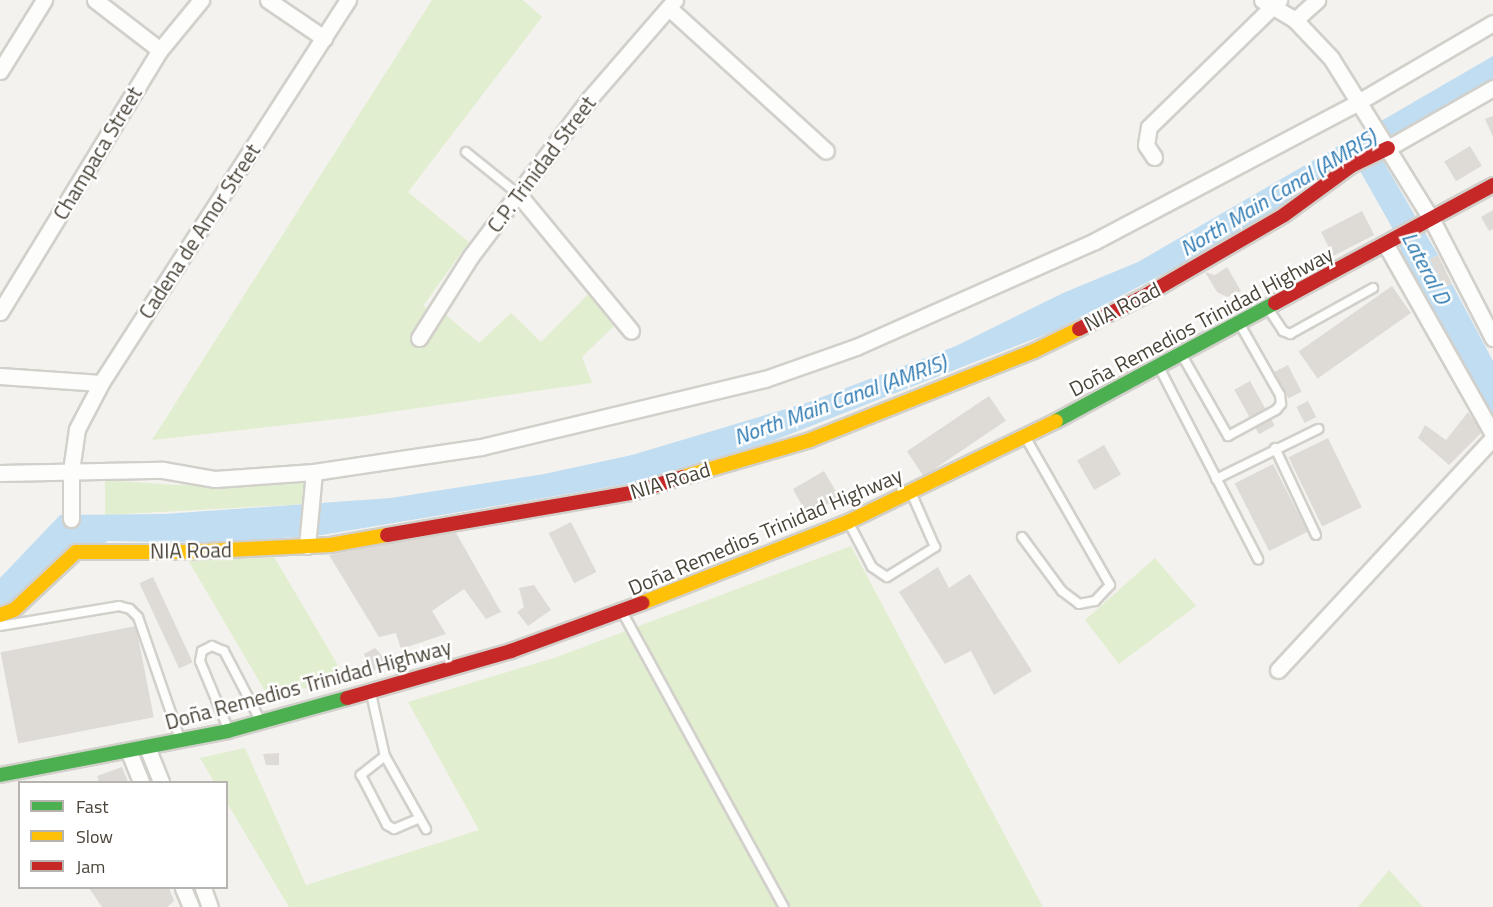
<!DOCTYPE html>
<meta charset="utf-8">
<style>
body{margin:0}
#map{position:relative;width:1493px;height:907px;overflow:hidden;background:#f4f2ee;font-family:"Titillium Web",sans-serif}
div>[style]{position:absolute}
.green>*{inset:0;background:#e1eecf}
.water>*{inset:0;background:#c0ddf1}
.building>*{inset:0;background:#dedbd6;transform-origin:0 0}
.roads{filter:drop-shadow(2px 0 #d2d0cb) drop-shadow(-2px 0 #d2d0cb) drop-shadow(0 2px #d2d0cb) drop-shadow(0 -2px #d2d0cb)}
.lane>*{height:8px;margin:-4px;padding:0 4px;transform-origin:4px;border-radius:4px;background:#fdfdfc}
.street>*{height:15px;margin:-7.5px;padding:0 7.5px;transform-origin:7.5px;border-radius:7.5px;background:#fdfdfc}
.fast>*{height:14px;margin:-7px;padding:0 7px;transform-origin:7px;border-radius:7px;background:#4caf50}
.slow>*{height:14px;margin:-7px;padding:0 7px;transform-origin:7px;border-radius:7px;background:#ffc107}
.jam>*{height:14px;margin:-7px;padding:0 7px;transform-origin:7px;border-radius:7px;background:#c62828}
span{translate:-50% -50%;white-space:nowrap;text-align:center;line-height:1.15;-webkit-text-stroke:5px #fff;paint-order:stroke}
.street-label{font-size:21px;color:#4b4439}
.water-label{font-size:22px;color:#2e7ab2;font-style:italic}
.legend{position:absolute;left:18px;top:781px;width:210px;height:108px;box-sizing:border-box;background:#fff;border:2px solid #b7b4b0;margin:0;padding:8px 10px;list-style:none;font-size:18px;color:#4b4439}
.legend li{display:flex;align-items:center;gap:12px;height:30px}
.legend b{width:30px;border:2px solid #b7b4b0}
</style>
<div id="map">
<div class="green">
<div style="clip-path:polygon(432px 0,523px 0,542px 17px,408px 192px,469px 242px,423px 306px,446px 315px,479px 343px,511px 313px,541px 342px,588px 294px,616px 324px,582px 357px,592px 383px,356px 417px,152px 440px)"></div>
<div style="clip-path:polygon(307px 478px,306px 504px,105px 515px,105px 480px,175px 485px)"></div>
<div style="clip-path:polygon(851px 546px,1043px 907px,289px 907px,227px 803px,226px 782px,214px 782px,200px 758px,245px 748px,306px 885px,479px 830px,408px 702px,557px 657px)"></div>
<div style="clip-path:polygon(273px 555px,345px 677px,269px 698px,188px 560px)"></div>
<div style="clip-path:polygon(1155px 558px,1196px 606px,1119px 664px,1085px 620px)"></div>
<div style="clip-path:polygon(1389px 870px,1423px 907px,1358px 907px)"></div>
</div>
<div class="water">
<div style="clip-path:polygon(1493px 56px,1493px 79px,1389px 138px,1378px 152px,1438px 255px,1430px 259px,1444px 287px,1452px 284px,1493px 361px,1493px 417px,1408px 269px,1394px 231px,1360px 171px,1052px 332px,775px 440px,639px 482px,322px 535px,213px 543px,108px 541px,0 609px,0 578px,60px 515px,164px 514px,391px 498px,544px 474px,632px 455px,809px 402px,956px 346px,1063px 293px,1138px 262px)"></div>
</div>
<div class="building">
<div style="clip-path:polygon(1493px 116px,1493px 137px,1485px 119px)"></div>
<div style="left:1470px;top:146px;width:23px;height:30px;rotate:59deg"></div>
<div style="clip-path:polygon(1493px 210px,1493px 229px,1489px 231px,1481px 217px)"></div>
<div style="left:1362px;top:211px;width:27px;height:46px;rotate:63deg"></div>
<div style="left:1438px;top:255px;width:32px;height:9px;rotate:64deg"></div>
<div style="clip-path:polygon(1227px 267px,1241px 291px,1227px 297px,1217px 292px,1205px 272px,1215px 275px)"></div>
<div style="left:1392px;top:286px;width:33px;height:114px;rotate:55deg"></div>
<div style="left:1288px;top:365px;width:30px;height:15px;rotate:63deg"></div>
<div style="left:1250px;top:381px;width:51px;height:18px;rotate:61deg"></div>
<div style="left:989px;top:396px;width:30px;height:99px;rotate:56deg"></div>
<div style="left:1308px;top:401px;width:18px;height:13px;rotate:63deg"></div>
<div style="clip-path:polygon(1468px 412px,1482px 432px,1449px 465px,1418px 438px,1425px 425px,1446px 440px)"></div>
<div style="left:1328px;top:438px;width:77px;height:44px;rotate:64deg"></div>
<div style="left:1104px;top:445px;width:34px;height:31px;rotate:60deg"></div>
<div style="left:1273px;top:464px;width:76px;height:43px;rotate:63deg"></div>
<div style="clip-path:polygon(824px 471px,841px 500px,805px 511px,793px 489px)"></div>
<div style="left:571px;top:522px;width:56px;height:25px;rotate:63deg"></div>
<div style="clip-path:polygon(455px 531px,501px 612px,486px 619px,464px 589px,432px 611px,446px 634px,401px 649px,396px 633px,379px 637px,329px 555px)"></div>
<div style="clip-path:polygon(938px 567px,949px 588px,970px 574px,1032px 671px,994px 695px,971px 651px,945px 664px,899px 592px)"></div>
<div style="left:153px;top:577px;width:94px;height:15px;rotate:65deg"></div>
<div style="clip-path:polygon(534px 585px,551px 610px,528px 626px,517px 612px,524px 607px,519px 588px)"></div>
<div style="left:136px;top:626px;width:93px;height:138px;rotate:79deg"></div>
<div style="clip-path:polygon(375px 648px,388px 662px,371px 672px,364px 654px)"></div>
<div style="clip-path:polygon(279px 753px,279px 765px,266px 765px,263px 754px)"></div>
<div style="clip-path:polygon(122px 767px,128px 782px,99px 782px,97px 776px)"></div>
<div style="clip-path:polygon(89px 888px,169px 888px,174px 901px,167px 907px,102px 907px)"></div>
</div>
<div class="roads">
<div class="lane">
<div style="left:466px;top:152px;width:67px;rotate:38.9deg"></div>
<div style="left:1271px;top:313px;width:22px;rotate:56deg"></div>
<div style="left:1283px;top:331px;width:8px;rotate:23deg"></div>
<div style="left:1290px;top:334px;width:95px;rotate:-29deg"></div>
<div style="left:1183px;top:357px;width:91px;rotate:60.3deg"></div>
<div style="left:1228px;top:436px;width:55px;rotate:-28.4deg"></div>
<div style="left:1276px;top:410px;width:8px;rotate:-50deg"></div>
<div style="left:1281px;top:404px;width:9px;rotate:-96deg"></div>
<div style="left:1280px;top:395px;width:77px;rotate:-119.6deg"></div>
<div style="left:1161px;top:371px;width:212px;rotate:62.7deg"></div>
<div style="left:1275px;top:448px;width:96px;rotate:64.8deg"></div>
<div style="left:1216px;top:479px;width:114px;rotate:-26.1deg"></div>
<div style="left:851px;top:527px;width:45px;rotate:62.3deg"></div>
<div style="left:872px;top:567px;width:18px;rotate:34deg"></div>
<div style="left:887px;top:577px;width:57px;rotate:-32deg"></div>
<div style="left:935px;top:547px;width:55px;rotate:-113.7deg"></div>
<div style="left:1022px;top:537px;width:67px;rotate:53.5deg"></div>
<div style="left:1062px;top:591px;width:21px;rotate:37deg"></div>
<div style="left:1079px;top:604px;width:16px;rotate:-11deg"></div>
<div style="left:1095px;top:601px;width:22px;rotate:-47deg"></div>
<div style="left:1110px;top:585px;width:165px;rotate:-119.8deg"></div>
<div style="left:625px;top:617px;width:331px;rotate:61.3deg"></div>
<div style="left:0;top:626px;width:121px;rotate:-9.5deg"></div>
<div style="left:119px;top:606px;width:11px;rotate:15deg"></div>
<div style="left:130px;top:609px;width:11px;rotate:45deg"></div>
<div style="left:138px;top:617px;width:126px;rotate:71deg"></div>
<div style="left:372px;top:698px;width:59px;rotate:77.4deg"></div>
<div style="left:385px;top:756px;width:84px;rotate:60.7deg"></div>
<div style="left:227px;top:726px;width:70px;rotate:-112.6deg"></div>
<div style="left:200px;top:661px;width:10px;rotate:-79deg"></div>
<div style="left:202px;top:651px;width:11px;rotate:-27deg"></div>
<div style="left:212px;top:646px;width:13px;rotate:23deg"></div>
<div style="left:224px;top:651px;width:76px;rotate:62.4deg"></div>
<div style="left:385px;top:756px;width:31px;rotate:142deg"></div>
<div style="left:361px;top:775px;width:56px;rotate:62.5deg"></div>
<div style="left:387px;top:825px;width:8px;rotate:30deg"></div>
<div style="left:394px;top:829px;width:28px;rotate:-23deg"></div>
</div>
<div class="street">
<div style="left:95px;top:0;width:82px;rotate:37.6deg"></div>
<div style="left:268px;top:0;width:68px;rotate:34.2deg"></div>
<div style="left:1262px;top:0;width:39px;rotate:31deg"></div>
<div style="left:1295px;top:20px;width:52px;rotate:46.5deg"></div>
<div style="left:1331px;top:58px;width:191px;rotate:58.1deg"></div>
<div style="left:1432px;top:220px;width:133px;rotate:62.7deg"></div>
<div style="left:669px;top:8px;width:212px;rotate:42.3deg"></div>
<div style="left:1295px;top:20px;width:30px;rotate:-42deg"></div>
<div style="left:0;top:71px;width:84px;rotate:-58.2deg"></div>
<div style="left:1388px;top:148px;width:121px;rotate:-29.7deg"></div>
<div style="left:1154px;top:157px;width:14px;rotate:-124deg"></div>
<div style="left:1146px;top:145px;width:18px;rotate:-81deg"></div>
<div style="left:1149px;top:127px;width:182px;rotate:-44.3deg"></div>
<div style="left:519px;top:195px;width:176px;rotate:50.5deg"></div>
<div style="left:1386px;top:245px;width:217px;rotate:60.5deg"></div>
<div style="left:0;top:312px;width:307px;rotate:-58.6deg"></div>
<div style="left:160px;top:50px;width:65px;rotate:-50.6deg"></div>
<div style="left:419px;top:338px;width:97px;rotate:-57.6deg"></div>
<div style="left:471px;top:256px;width:198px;rotate:-53deg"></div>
<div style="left:590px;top:98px;width:130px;rotate:-49.1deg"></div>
<div style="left:0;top:376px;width:101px;rotate:4deg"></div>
<div style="left:0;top:473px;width:163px;rotate:-1.1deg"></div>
<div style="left:163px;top:470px;width:53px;rotate:9.8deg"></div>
<div style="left:215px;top:479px;width:99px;rotate:-4deg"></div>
<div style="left:314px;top:472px;width:169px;rotate:-8.5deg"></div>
<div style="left:481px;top:447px;width:292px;rotate:-13.5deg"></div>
<div style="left:765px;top:379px;width:96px;rotate:-19.4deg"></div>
<div style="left:856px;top:347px;width:261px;rotate:-23.9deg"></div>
<div style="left:1095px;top:241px;width:300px;rotate:-27.8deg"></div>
<div style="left:1360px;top:101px;width:154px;rotate:-30.4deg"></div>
<div style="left:71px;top:519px;width:48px;rotate:-90deg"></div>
<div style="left:71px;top:471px;width:42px;rotate:-81.9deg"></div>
<div style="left:77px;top:429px;width:52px;rotate:-62.4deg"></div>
<div style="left:101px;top:383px;width:456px;rotate:-57.2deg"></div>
<div style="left:307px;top:546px;width:74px;rotate:-84.6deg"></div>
<div style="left:1278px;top:670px;width:316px;rotate:-47.2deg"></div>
<div style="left:147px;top:747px;width:38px;rotate:68deg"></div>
<div style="left:129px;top:752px;width:32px;rotate:68deg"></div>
<div style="left:183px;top:888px;width:21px;rotate:67deg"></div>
<div style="left:203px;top:888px;width:20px;rotate:70deg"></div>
</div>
<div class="fast">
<div style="left:1056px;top:421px;width:249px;rotate:-28.3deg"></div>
<div style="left:0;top:775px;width:232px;rotate:-10.9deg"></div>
<div style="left:228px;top:731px;width:123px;rotate:-15.5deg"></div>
</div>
<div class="slow">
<div style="left:683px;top:477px;width:132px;rotate:-16.2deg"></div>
<div style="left:810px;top:440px;width:241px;rotate:-21.7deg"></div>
<div style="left:1034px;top:351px;width:50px;rotate:-26.1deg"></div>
<div style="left:642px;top:603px;width:221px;rotate:-21.5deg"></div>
<div style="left:848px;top:522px;width:231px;rotate:-25.9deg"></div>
<div style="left:0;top:615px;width:15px;rotate:-20deg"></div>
<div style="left:14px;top:610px;width:85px;rotate:-43.1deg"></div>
<div style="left:76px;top:552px;width:110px"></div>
<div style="left:186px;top:552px;width:144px;rotate:-2.8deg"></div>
<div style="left:330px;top:545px;width:58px;rotate:-10deg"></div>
</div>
<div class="jam">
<div style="left:1275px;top:303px;width:248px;rotate:-28.4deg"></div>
<div style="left:1079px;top:329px;width:69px;rotate:-26.6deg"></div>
<div style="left:1141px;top:298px;width:165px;rotate:-30.1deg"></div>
<div style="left:1284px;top:215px;width:83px;rotate:-36.2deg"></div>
<div style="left:1351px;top:166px;width:41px;rotate:-25.9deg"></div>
<div style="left:387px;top:535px;width:248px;rotate:-9.8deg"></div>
<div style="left:631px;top:493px;width:54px;rotate:-17.1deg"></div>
<div style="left:347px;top:698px;width:171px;rotate:-16deg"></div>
<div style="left:511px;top:651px;width:140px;rotate:-20.1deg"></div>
</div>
</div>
<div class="street-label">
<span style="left:97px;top:153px;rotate:-59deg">Champaca Street</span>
<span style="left:541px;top:164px;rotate:-53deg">C.P. Trinidad Street</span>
<span style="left:199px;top:231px;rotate:-57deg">Cadena de Amor Street</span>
<span style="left:1122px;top:306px;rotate:-27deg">NIA Road</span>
<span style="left:1201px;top:321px;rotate:-28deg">Doña Remedios Trinidad Highway</span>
<span style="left:670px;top:480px;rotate:-17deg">NIA Road</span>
<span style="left:765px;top:531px;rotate:-23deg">Doña Remedios Trinidad Highway</span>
<span style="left:191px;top:550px;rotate:-1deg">NIA Road</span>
<span style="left:308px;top:684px;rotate:-15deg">Doña Remedios Trinidad Highway</span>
</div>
<div class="water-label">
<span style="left:1278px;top:193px;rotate:-31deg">North Main Canal (AMRIS)</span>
<span style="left:1426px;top:268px;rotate:62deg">Lateral D</span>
<span style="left:840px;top:400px;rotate:-20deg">North Main Canal (AMRIS)</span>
</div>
<ul class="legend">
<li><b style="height:8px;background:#4caf50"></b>Fast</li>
<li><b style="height:8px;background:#ffc107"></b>Slow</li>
<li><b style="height:8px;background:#c62828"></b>Jam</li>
</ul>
</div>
